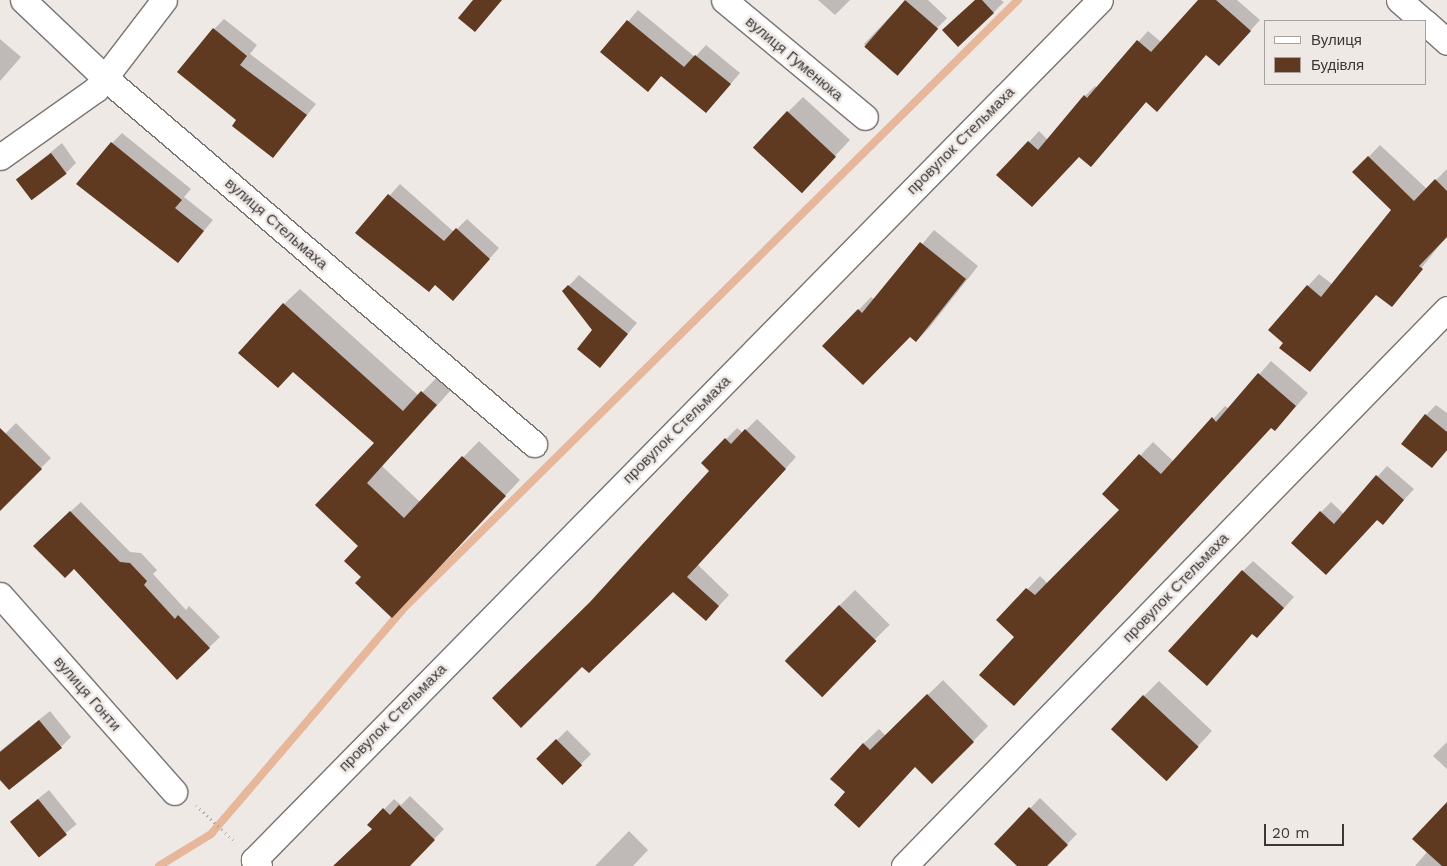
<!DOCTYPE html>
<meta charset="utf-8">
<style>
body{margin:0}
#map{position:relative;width:1447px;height:866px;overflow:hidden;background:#efe9e6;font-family:"Work Sans",sans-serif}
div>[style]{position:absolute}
.shadow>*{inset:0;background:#0003;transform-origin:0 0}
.stream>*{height:8px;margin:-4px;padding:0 4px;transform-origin:4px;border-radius:4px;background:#e6b79b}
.building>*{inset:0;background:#5f3920;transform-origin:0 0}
.path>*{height:3px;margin-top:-1.5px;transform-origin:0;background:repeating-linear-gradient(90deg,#b0aba9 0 1px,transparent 0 5px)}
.roads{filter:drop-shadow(1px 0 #797472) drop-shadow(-1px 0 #797472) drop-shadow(0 1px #797472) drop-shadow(0 -1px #797472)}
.street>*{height:25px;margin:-12.5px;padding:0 12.5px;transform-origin:12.5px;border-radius:12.5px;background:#fff}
span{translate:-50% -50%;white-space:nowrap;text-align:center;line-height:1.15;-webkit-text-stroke:5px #efe9e6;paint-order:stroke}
.street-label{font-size:15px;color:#3a3837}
.legend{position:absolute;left:1264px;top:20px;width:162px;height:65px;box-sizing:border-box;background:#efe9e6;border:1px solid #a7a2a0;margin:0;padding:6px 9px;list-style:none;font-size:15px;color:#3a3837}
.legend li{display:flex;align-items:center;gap:10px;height:25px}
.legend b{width:25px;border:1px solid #a7a2a0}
.scale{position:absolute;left:1264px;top:824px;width:80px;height:22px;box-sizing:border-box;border:2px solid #3a3837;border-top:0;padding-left:6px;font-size:15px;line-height:18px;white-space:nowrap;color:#3a3837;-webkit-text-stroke:4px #efe9e6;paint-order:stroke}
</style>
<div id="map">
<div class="shadow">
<div style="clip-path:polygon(818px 0,850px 0,835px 15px)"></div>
<div style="clip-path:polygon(906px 0,928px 0,947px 18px,894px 73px,864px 44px)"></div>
<div style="clip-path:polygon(976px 0,1001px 0,1004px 2px,993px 13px)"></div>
<div style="clip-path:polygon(1200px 0,1237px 0,1260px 20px,1229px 54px,1207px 54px,1147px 101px,1091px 166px,1079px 155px,1042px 196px,1029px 142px,1039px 131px,1048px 140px,1085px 96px,1095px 86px,1097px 88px,1148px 31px,1161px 42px)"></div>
<div style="clip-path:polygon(638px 10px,695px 57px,706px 45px,740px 73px,716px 101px,662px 75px,648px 90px,602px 52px)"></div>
<div style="clip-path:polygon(224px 19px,257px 45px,250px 54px,316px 104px,273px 157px,238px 120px,214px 29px)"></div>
<div style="clip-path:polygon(0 39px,21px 57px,0 81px)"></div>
<div style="clip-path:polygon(803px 97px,850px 140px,817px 175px,788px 112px)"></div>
<div style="clip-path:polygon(122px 133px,191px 189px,184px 197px,213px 220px,178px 261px,112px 143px)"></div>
<div style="clip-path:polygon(62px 143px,76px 163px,66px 173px,18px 179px)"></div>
<div style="clip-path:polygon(1380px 145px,1427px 189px,1447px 169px,1447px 236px,1391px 306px,1377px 294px,1285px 343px,1308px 286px,1319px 274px,1332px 284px,1393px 210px,1354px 172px)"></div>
<div style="clip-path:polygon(400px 184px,454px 232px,467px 219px,499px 248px,463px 289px,435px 283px,357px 232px)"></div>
<div style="clip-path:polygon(934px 230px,978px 266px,929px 328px,916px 341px,910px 336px,824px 346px,871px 297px,875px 300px)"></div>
<div style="clip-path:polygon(579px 275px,637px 323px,600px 366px,594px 330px,564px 291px)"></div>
<div style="clip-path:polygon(300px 289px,419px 396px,438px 376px,452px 389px,382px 466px,420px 502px,479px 441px,520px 480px,407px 600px,362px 577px,360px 546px,317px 505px,376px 442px,284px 304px)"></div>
<div style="clip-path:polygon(1271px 361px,1308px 393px,1275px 430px,1271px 426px,1016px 637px,998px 620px,1040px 576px,1048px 584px,1121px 510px,1104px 494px,1153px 442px,1174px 462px,1225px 406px,1229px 409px)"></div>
<div style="clip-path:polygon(1436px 405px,1447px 413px,1447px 451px,1432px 466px,1426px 415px)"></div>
<div style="clip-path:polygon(757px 419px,796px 457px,698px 565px,729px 595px,717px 608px,673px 591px,593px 601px,711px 471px,703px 463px,737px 428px,743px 433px)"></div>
<div style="clip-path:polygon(16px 423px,51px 458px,6px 503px,0 497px,0 439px)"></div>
<div style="clip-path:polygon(1387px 466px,1414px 489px,1383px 523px,1378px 519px,1336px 564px,1321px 512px,1331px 502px,1344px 514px)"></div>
<div style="clip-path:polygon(81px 502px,130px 552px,141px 553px,157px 570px,153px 574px,186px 610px,189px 606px,220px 637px,177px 678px,45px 535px)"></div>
<div style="clip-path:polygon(1253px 561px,1294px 597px,1268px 626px,1243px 571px)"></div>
<div style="left:855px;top:590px;width:49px;height:98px;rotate:45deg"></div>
<div style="clip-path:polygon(943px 680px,988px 726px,932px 783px,916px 766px,847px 792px,863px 744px,879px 729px,886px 736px)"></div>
<div style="clip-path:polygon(1159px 681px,1212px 731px,1181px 764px,1144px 696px)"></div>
<div style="clip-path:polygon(50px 711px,71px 737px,61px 747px,0 778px,0 751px)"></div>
<div style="left:567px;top:730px;width:34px;height:40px;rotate:45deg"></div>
<div style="clip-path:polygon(1447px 742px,1447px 769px,1433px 756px)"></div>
<div style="left:49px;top:790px;width:44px;height:50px;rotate:51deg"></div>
<div style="clip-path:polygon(410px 796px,444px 829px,410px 864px,335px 866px,373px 829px,369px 825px,394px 799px,401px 805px)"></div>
<div style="clip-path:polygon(1040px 798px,1077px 834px,1046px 866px,1019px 866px,996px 844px)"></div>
<div style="clip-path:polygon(1447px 803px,1447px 866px,1415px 866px,1428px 851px)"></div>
<div style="clip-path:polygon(629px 831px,648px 850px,633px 866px,595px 866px)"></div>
</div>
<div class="stream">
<div style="left:159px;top:866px;width:61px;rotate:-31.6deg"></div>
<div style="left:211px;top:834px;width:294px;rotate:-49.5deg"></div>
<div style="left:402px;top:610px;width:867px;rotate:-44.72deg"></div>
</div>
<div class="building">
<div style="clip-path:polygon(473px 0,502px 0,475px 32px,458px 18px)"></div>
<div style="left:905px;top:0;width:44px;height:62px;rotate:41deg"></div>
<div style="clip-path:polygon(975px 0,982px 0,994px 13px,958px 47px,942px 30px)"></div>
<div style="clip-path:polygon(1198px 0,1216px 0,1251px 31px,1219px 66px,1206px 55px,1157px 112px,1146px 102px,1091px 167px,1079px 157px,1032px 207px,996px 175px,1028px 141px,1038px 150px,1084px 95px,1087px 98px,1137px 40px,1151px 52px)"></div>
<div style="clip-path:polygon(627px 20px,684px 67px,695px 55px,731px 84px,706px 113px,661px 76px,648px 92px,600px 52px)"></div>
<div style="clip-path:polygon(213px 28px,247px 56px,240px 65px,307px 115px,273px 158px,232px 126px,236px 120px,177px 72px)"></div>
<div style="left:787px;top:111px;width:67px;height:50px;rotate:43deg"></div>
<div style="clip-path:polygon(111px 142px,182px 200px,175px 208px,204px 231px,178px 263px,76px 184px)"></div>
<div style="left:51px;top:153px;width:26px;height:44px;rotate:53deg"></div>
<div style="clip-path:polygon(1368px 156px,1414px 201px,1435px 179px,1447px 191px,1447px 237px,1419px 266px,1423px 269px,1392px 307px,1376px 295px,1310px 372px,1279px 348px,1283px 343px,1268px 330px,1307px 285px,1321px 297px,1391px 210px,1352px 172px)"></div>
<div style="clip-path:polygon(388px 194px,444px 241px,456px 228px,490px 259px,453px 301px,435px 285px,429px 292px,355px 233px)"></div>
<div style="clip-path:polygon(920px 242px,966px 279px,916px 342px,910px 337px,863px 385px,822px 346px,858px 309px,862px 313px)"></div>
<div style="clip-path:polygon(568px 285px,628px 334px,600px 368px,577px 349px,592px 330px,562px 291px)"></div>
<div style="clip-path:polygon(283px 303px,403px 411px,421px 391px,437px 405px,367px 483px,404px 518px,462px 456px,506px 496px,392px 618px,355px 583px,361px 577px,344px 561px,358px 546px,315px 505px,374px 443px,293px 372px,278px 388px,238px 353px)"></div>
<div style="clip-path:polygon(1258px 373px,1296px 406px,1275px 431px,1271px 428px,1014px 706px,979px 675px,1014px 637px,996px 620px,1026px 588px,1035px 595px,1119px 510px,1102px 494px,1139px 454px,1161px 474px,1212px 417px,1216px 422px)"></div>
<div style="clip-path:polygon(1425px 414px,1447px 432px,1447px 450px,1432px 468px,1401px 444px)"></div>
<div style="clip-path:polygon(0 428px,42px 469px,0 511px)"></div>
<div style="clip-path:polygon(745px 429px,786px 469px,687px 577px,719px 606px,706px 621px,673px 592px,589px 673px,582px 667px,521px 728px,492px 698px,590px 602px,709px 471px,701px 463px,725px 438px,731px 444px)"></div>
<div style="clip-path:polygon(1376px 475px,1404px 500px,1383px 525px,1377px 520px,1326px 575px,1291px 543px,1320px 511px,1334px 524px)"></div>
<div style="clip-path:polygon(70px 511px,120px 562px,130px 563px,147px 581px,144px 585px,175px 619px,178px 615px,210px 648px,177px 680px,74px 569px,65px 578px,33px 546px)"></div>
<div style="clip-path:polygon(1242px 570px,1284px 608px,1257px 638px,1252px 634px,1207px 686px,1168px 651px)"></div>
<div style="left:839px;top:605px;width:52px;height:78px;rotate:44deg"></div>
<div style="clip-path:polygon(927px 694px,974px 742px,932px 784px,915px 767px,859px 828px,834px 805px,845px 792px,830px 779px,863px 743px,870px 750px)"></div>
<div style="left:1143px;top:695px;width:76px;height:47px;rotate:43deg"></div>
<div style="clip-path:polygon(39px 720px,62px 748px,9px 790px,0 780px,0 752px)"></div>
<div style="left:556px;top:739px;width:37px;height:28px;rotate:45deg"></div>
<div style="left:38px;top:799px;width:46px;height:36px;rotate:51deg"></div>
<div style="clip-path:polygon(1447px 802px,1447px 866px,1442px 866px,1412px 839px)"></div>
<div style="clip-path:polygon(399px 805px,435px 840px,410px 866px,333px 866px,372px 829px,367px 825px,383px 808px,390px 815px)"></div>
<div style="clip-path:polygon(1029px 807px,1068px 845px,1047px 866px,1017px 866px,994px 844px)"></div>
</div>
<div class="path">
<div style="left:196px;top:805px;width:54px;rotate:43.5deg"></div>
</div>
<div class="roads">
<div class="street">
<div style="left:23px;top:0;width:110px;rotate:43.5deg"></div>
<div style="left:103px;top:76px;width:567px;rotate:40.49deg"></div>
<div style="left:724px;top:0;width:183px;rotate:39.7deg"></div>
<div style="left:1399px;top:0;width:32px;rotate:41deg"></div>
<div style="left:1426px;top:23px;width:28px;rotate:42deg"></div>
<div style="left:0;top:157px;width:118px;rotate:-35.3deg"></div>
<div style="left:96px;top:89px;width:112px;rotate:-52.6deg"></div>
<div style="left:0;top:595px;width:263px;rotate:48.5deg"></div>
<div style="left:259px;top:866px;width:8px;rotate:-130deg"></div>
<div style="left:254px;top:860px;width:1206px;rotate:-45.47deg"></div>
<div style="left:904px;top:866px;width:778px;rotate:-45.73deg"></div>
</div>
</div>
<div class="street-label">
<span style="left:794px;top:59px;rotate:40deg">вулиця Гуменюка</span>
<span style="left:961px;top:141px;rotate:-45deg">провулок Стельмаха</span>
<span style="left:276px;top:224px;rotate:41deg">вулиця Стельмаха</span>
<span style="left:677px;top:430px;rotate:-45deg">провулок Стельмаха</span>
<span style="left:1176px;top:588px;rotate:-46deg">провулок Стельмаха</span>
<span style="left:87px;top:694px;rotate:49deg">вулиця Гонти</span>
<span style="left:393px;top:718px;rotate:-45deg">провулок Стельмаха</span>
</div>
<ul class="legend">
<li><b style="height:6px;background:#fff"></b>Вулиця</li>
<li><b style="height:14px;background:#5f3920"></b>Будівля</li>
</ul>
<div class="scale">20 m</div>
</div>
